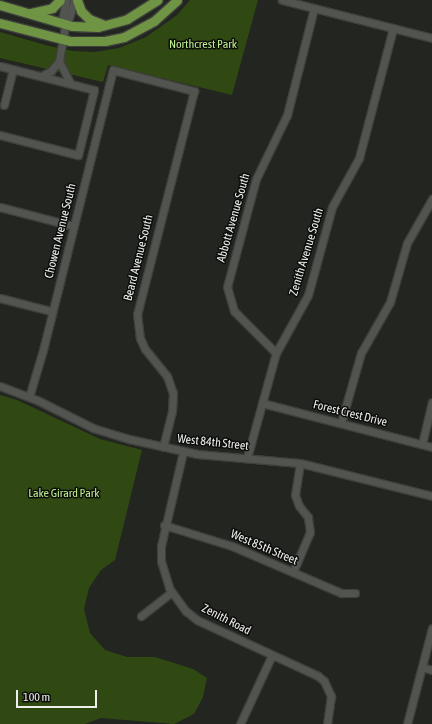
<!DOCTYPE html>
<style>
body{margin:0}
#map{position:relative;width:432px;height:724px;overflow:hidden;background:#222520;font-family:"Asap Condensed",sans-serif}
div>[style]{position:absolute}
.green>*{inset:0;background:#304912}
.roads{filter:drop-shadow(1px 0 #3e403c) drop-shadow(-1px 0 #3e403c) drop-shadow(0 1px #3e403c) drop-shadow(0 -1px #3e403c)}
.minor>*{height:7px;margin:-3.5px;padding:0 3.5px;transform-origin:3.5px;border-radius:3.5px;background:#51544f}
.major>*{height:9px;margin:-4.5px;padding:0 4.5px;transform-origin:4.5px;border-radius:4.5px;background:#6f9444}
span{translate:-50% -50%;white-space:nowrap;text-align:center;line-height:1.15;-webkit-text-stroke:3px #0c0d0b;paint-order:stroke}
.park-label{font-size:12px;color:#bcee8d}
.street-label{font-size:12px;color:#edefec}
.scale{position:absolute;left:16px;top:690px;width:81px;height:18px;box-sizing:border-box;border:2px solid #edefec;border-top:0;padding-left:5px;font-size:12px;line-height:14px;white-space:nowrap;color:#edefec;-webkit-text-stroke:3px #0c0d0b;paint-order:stroke}
</style>
<div id="map">
<div class="green">
<div style="clip-path:polygon(190px 0,258px 0,232px 95px,108px 65px,103px 82px,0 58px,0 32px,49px 46px,73px 51px,95px 52px,119px 48px,146px 37px,177px 15px)"></div>
<div style="clip-path:polygon(0 395px,17px 400px,100px 439px,142px 450px,115px 560px,101px 570px,89px 588px,84px 609px,90px 633px,105px 650px,127px 657px,155px 657px,193px 669px,207px 678px,203px 697px,194px 714px,174px 724px,101px 718px,85px 724px,0 724px)"></div>
</div>
<div class="roads">
<div class="minor">
<div style="left:282px;top:0;width:155px;rotate:14.2deg"></div>
<div style="left:66px;top:21px;width:6px;rotate:-121deg"></div>
<div style="left:63px;top:16px;width:16px;rotate:-79deg"></div>
<div style="left:59px;top:61px;width:25px;rotate:63deg"></div>
<div style="left:0;top:66px;width:97px;rotate:14.3deg"></div>
<div style="left:94px;top:90px;width:67px;rotate:103.8deg"></div>
<div style="left:78px;top:155px;width:81px;rotate:-165.6deg"></div>
<div style="left:41px;top:76px;width:11px;rotate:-27deg"></div>
<div style="left:51px;top:71px;width:13px;rotate:-51deg"></div>
<div style="left:59px;top:61px;width:41px;rotate:-80.1deg"></div>
<div style="left:66px;top:21px;width:4px;rotate:-45deg"></div>
<div style="left:69px;top:18px;width:19px;rotate:-74deg"></div>
<div style="left:4px;top:105px;width:37px;rotate:-76deg"></div>
<div style="left:0;top:207px;width:75px;rotate:14.6deg"></div>
<div style="left:0;top:298px;width:53px;rotate:14.3deg"></div>
<div style="left:276px;top:353px;width:59px;rotate:-135deg"></div>
<div style="left:234px;top:311px;width:25px;rotate:-106deg"></div>
<div style="left:227px;top:287px;width:112px;rotate:-75deg"></div>
<div style="left:256px;top:179px;width:71px;rotate:-64.2deg"></div>
<div style="left:287px;top:115px;width:110px;rotate:-75.8deg"></div>
<div style="left:0;top:386px;width:40px;rotate:21deg"></div>
<div style="left:37px;top:400px;width:63px;rotate:26.6deg"></div>
<div style="left:93px;top:428px;width:38px;rotate:17deg"></div>
<div style="left:129px;top:439px;width:70px;rotate:12.4deg"></div>
<div style="left:197px;top:454px;width:103px;rotate:5deg"></div>
<div style="left:300px;top:463px;width:136px;rotate:14deg"></div>
<div style="left:29px;top:397px;width:49px;rotate:-73.4deg"></div>
<div style="left:43px;top:350px;width:289px;rotate:-76deg"></div>
<div style="left:113px;top:70px;width:84px;rotate:14.5deg"></div>
<div style="left:194px;top:91px;width:230px;rotate:104.3deg"></div>
<div style="left:137px;top:314px;width:24px;rotate:83deg"></div>
<div style="left:140px;top:338px;width:12px;rotate:66deg"></div>
<div style="left:145px;top:349px;width:35px;rotate:51deg"></div>
<div style="left:167px;top:376px;width:18px;rotate:71deg"></div>
<div style="left:173px;top:393px;width:18px;rotate:93deg"></div>
<div style="left:172px;top:411px;width:37px;rotate:104deg"></div>
<div style="left:262px;top:403px;width:176px;rotate:14.5deg"></div>
<div style="left:341px;top:423px;width:73px;rotate:-74.1deg"></div>
<div style="left:361px;top:353px;width:59px;rotate:-60.4deg"></div>
<div style="left:390px;top:302px;width:61px;rotate:-73.9deg"></div>
<div style="left:407px;top:243px;width:51px;rotate:-60.4deg"></div>
<div style="left:422px;top:444px;width:43px;rotate:-76.6deg"></div>
<div style="left:183px;top:452px;width:97px;rotate:103.2deg"></div>
<div style="left:161px;top:546px;width:15px;rotate:90deg"></div>
<div style="left:161px;top:561px;width:28px;rotate:73deg"></div>
<div style="left:169px;top:588px;width:29px;rotate:54deg"></div>
<div style="left:186px;top:611px;width:14px;rotate:39deg"></div>
<div style="left:197px;top:620px;width:133px;rotate:24.8deg"></div>
<div style="left:318px;top:676px;width:8px;rotate:40deg"></div>
<div style="left:324px;top:681px;width:17px;rotate:65deg"></div>
<div style="left:331px;top:696px;width:28px;rotate:98deg"></div>
<div style="left:247px;top:458px;width:109px;rotate:-74.6deg"></div>
<div style="left:276px;top:353px;width:66px;rotate:-61.1deg"></div>
<div style="left:308px;top:295px;width:91px;rotate:-74.7deg"></div>
<div style="left:332px;top:207px;width:56px;rotate:-61.1deg"></div>
<div style="left:359px;top:158px;width:134px;rotate:-75.3deg"></div>
<div style="left:164px;top:525px;width:71px;rotate:17.2deg"></div>
<div style="left:232px;top:546px;width:119px;rotate:23.3deg"></div>
<div style="left:341px;top:593px;width:14px"></div>
<div style="left:293px;top:572px;width:43px;rotate:-67deg"></div>
<div style="left:310px;top:532px;width:15px;rotate:-98deg"></div>
<div style="left:308px;top:517px;width:14px;rotate:-129deg"></div>
<div style="left:299px;top:506px;width:12px;rotate:-110deg"></div>
<div style="left:295px;top:495px;width:32px;rotate:-81deg"></div>
<div style="left:141px;top:616px;width:39px;rotate:-38deg"></div>
<div style="left:422px;top:667px;width:10px;rotate:17deg"></div>
<div style="left:240px;top:724px;width:76px;rotate:-65.1deg"></div>
<div style="left:407px;top:724px;width:99px;rotate:-75.4deg"></div>
</div>
<div class="major">
<div style="left:77px;top:0;width:12px;rotate:70deg"></div>
<div style="left:81px;top:11px;width:11px;rotate:45deg"></div>
<div style="left:89px;top:19px;width:17px;rotate:21deg"></div>
<div style="left:0;top:5px;width:75px;rotate:16.3deg"></div>
<div style="left:72px;top:26px;width:26px;rotate:2deg"></div>
<div style="left:98px;top:27px;width:30px;rotate:-15deg"></div>
<div style="left:127px;top:19px;width:36px;rotate:-32deg"></div>
<div style="left:31px;top:13px;width:22px;rotate:-13deg"></div>
<div style="left:52px;top:8px;width:11px;rotate:-45deg"></div>
<div style="left:0;top:23px;width:72px;rotate:14.4deg"></div>
<div style="left:70px;top:41px;width:35px"></div>
<div style="left:105px;top:41px;width:19px;rotate:-12deg"></div>
<div style="left:124px;top:37px;width:34px;rotate:-28deg"></div>
<div style="left:154px;top:21px;width:31px;rotate:-42deg"></div>
</div>
</div>
<div class="park-label">
<span style="left:203px;top:45px">Northcrest Park</span>
<span style="left:64px;top:494px">Lake Girard Park</span>
</div>
<div class="street-label">
<span style="left:234px;top:218px;rotate:-74deg">Abbott Avenue South</span>
<span style="left:61px;top:231px;rotate:-76deg">Chowen Avenue South</span>
<span style="left:307px;top:252px;rotate:-73deg">Zenith Avenue South</span>
<span style="left:139px;top:258px;rotate:-76deg">Beard Avenue South</span>
<span style="left:350px;top:414px;rotate:14deg">Forest Crest Drive</span>
<span style="left:213px;top:443px;rotate:6deg">West 84th Street</span>
<span style="left:264px;top:548px;rotate:23deg">West 85th Street</span>
<span style="left:226px;top:620px;rotate:27deg">Zenith Road</span>
</div>
<div class="scale">100 m</div>
</div>
